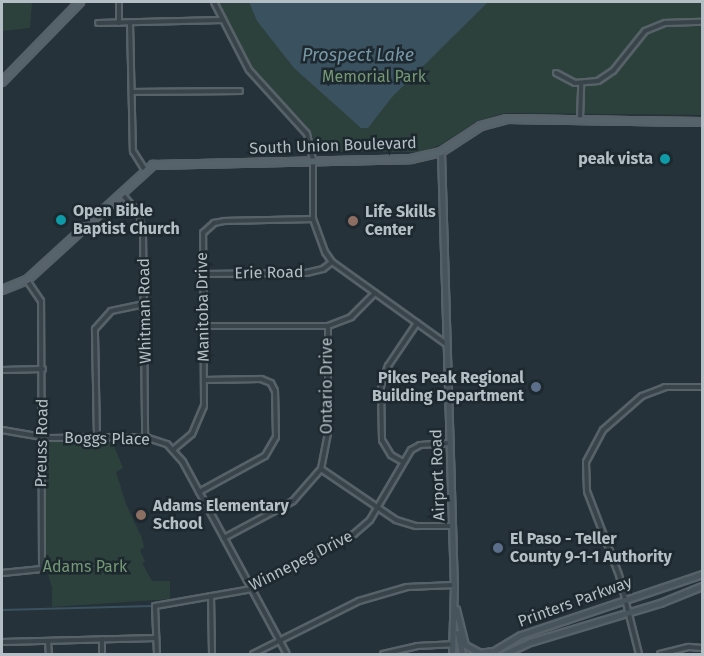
<!DOCTYPE html>
<style>
body{margin:0}
#map{position:relative;width:704px;height:656px;overflow:hidden;background:#253239;font-family:"Fira Sans",sans-serif}
div>[style]{position:absolute}
.green>*{inset:0;background:#2d413c}
.water>*{inset:0;background:#3a515f}
.stream>*{height:1.5px;margin:-0.75px;padding:0 0.75px;transform-origin:0.75px;border-radius:0.75px;background:#3a515f}
.roads{filter:drop-shadow(2px 0 #566168) drop-shadow(-2px 0 #566168) drop-shadow(0 2px #566168) drop-shadow(0 -2px #566168)}
.street>*{height:4px;margin:-2px;padding:0 2px;transform-origin:2px;border-radius:2px;background:#38434a}
.secondary>*{height:5px;margin:-2.5px;padding:0 2.5px;transform-origin:2.5px;border-radius:2.5px;background:#47545c}
.primary>*{height:6px;margin:-3px;padding:0 3px;transform-origin:3px;border-radius:3px;background:#56636a}
.dots>*{width:16px;height:16px;translate:-50% -50%;box-sizing:border-box;border:3px solid #1d282f;border-radius:50%}
span{translate:-50% -50%;white-space:nowrap;text-align:center;line-height:1.15;-webkit-text-stroke:5px #1d282f;paint-order:stroke}
.park-label{font-size:16px;color:#749974}
.street-label{font-size:16px;color:#b4bec5}
.poi-label{font-size:16px;color:#b4bec5;font-weight:700}
.right{translate:-100% -50%;text-align:right}
.left{translate:0 -50%;text-align:left}
.water-label{font-size:18px;color:#7796a6;font-style:italic}
.frame{position:absolute;inset:0;border:3px solid #b4bec5;pointer-events:none}
</style>
<div id="map">
<div class="green">
<div style="clip-path:polygon(2px 2px,32px 2px,30px 28px,2px 31px)"></div>
<div style="clip-path:polygon(218px 2px,702px 2px,702px 115px,505px 113px,477px 121px,440px 145px,420px 152px,322px 152px,304px 123px,251px 67px)"></div>
<div style="clip-path:polygon(46px 441px,112px 441px,123px 468px,116px 472px,126px 504px,142px 538px,144px 547px,140px 550px,145px 562px,142px 563px,152px 581px,170px 581px,170px 599px,52px 607px,52px 588px,46px 567px,43px 465px)"></div>
</div>
<div class="water">
<div style="clip-path:polygon(249px 2px,488px 2px,392px 97px,368px 128px,361px 128px,294px 68px,257px 21px)"></div>
</div>
<div class="stream">
<div style="left:2px;top:610px;width:150px;rotate:-1.5deg"></div>
</div>
<div class="roads">
<div class="street">
<div style="left:119px;top:2px;width:21px;rotate:90deg"></div>
<div style="left:214px;top:2px;width:76px;rotate:62.8deg"></div>
<div style="left:249px;top:70px;width:86px;rotate:47.8deg"></div>
<div style="left:307px;top:134px;width:28px;rotate:77deg"></div>
<div style="left:313px;top:161px;width:58px;rotate:90deg"></div>
<div style="left:313px;top:219px;width:35px;rotate:70deg"></div>
<div style="left:325px;top:252px;width:12px;rotate:55deg"></div>
<div style="left:332px;top:262px;width:140px;rotate:35.7deg"></div>
<div style="left:98px;top:23px;width:125px;rotate:-1.4deg"></div>
<div style="left:130px;top:23px;width:128px;rotate:88.7deg"></div>
<div style="left:133px;top:151px;width:22px;rotate:58deg"></div>
<div style="left:556px;top:73px;width:21px;rotate:28deg"></div>
<div style="left:575px;top:83px;width:23px;rotate:-5deg"></div>
<div style="left:598px;top:81px;width:18px;rotate:-34deg"></div>
<div style="left:613px;top:71px;width:51px;rotate:-51.3deg"></div>
<div style="left:645px;top:31px;width:22px;rotate:-22deg"></div>
<div style="left:665px;top:23px;width:37px;rotate:-2deg"></div>
<div style="left:132px;top:92px;width:108px;rotate:-0.5deg"></div>
<div style="left:580px;top:119px;width:35px;rotate:-88deg"></div>
<div style="left:121px;top:193px;width:28px;rotate:49deg"></div>
<div style="left:139px;top:214px;width:17px;rotate:77deg"></div>
<div style="left:143px;top:231px;width:206px;rotate:89.4deg"></div>
<div style="left:203px;top:274px;width:103px;rotate:-0.6deg"></div>
<div style="left:306px;top:273px;width:17px;rotate:-13deg"></div>
<div style="left:323px;top:269px;width:11px;rotate:-38deg"></div>
<div style="left:203px;top:326px;width:125px"></div>
<div style="left:328px;top:326px;width:25px;rotate:-21deg"></div>
<div style="left:351px;top:317px;width:34px;rotate:-45deg"></div>
<div style="left:2px;top:370px;width:41px;rotate:-1.4deg"></div>
<div style="left:2px;top:430px;width:47px;rotate:9.9deg"></div>
<div style="left:48px;top:438px;width:97px;rotate:-0.6deg"></div>
<div style="left:145px;top:437px;width:23px;rotate:18deg"></div>
<div style="left:167px;top:444px;width:24px;rotate:48deg"></div>
<div style="left:183px;top:462px;width:218px;rotate:61.6deg"></div>
<div style="left:97px;top:438px;width:109px;rotate:-91.1deg"></div>
<div style="left:95px;top:329px;width:24px;rotate:-48deg"></div>
<div style="left:111px;top:311px;width:34px;rotate:-12deg"></div>
<div style="left:174px;top:449px;width:23px;rotate:-40deg"></div>
<div style="left:192px;top:434px;width:30px;rotate:-67deg"></div>
<div style="left:204px;top:406px;width:173px;rotate:-90.3deg"></div>
<div style="left:203px;top:233px;width:15px;rotate:-42deg"></div>
<div style="left:214px;top:223px;width:10px;rotate:-11deg"></div>
<div style="left:224px;top:221px;width:89px;rotate:-1.3deg"></div>
<div style="left:403px;top:462px;width:14px;rotate:-150deg"></div>
<div style="left:391px;top:455px;width:17px;rotate:-121deg"></div>
<div style="left:382px;top:440px;width:54px;rotate:-91.1deg"></div>
<div style="left:381px;top:386px;width:21px;rotate:-71deg"></div>
<div style="left:388px;top:366px;width:52px;rotate:-56deg"></div>
<div style="left:321px;top:469px;width:91px;rotate:34.2deg"></div>
<div style="left:396px;top:520px;width:21px;rotate:17deg"></div>
<div style="left:416px;top:526px;width:36px"></div>
<div style="left:199px;top:492px;width:75px;rotate:-28.6deg"></div>
<div style="left:265px;top:456px;width:22px;rotate:-60deg"></div>
<div style="left:276px;top:437px;width:46px;rotate:-91.2deg"></div>
<div style="left:275px;top:391px;width:9px;rotate:-117deg"></div>
<div style="left:271px;top:383px;width:11px;rotate:-158deg"></div>
<div style="left:261px;top:379px;width:57px;rotate:179deg"></div>
<div style="left:224px;top:538px;width:78px;rotate:-28.2deg"></div>
<div style="left:293px;top:501px;width:43px;rotate:-48.8deg"></div>
<div style="left:321px;top:469px;width:37px;rotate:-79deg"></div>
<div style="left:328px;top:433px;width:107px;rotate:-90deg"></div>
<div style="left:2px;top:573px;width:40px;rotate:-5.7deg"></div>
<div style="left:42px;top:569px;width:268px;rotate:-90.2deg"></div>
<div style="left:41px;top:301px;width:25px;rotate:-124deg"></div>
<div style="left:211px;top:596px;width:58px;rotate:89deg"></div>
<div style="left:102px;top:639px;width:15px;rotate:90deg"></div>
<div style="left:48px;top:641px;width:13px;rotate:86deg"></div>
<div style="left:2px;top:642px;width:154px;rotate:-1.5deg"></div>
<div style="left:157px;top:654px;width:48px;rotate:-92.4deg"></div>
<div style="left:155px;top:606px;width:97px;rotate:-10deg"></div>
<div style="left:251px;top:589px;width:117px;rotate:-28.1deg"></div>
<div style="left:354px;top:534px;width:21px;rotate:-41deg"></div>
<div style="left:370px;top:520px;width:81px;rotate:-59.6deg"></div>
<div style="left:411px;top:450px;width:10px;rotate:-29deg"></div>
<div style="left:420px;top:445px;width:30px;rotate:-4deg"></div>
<div style="left:253px;top:654px;width:119px;rotate:-26.6deg"></div>
<div style="left:359px;top:601px;width:50px;rotate:-16.3deg"></div>
<div style="left:407px;top:587px;width:47px;rotate:-2.4deg"></div>
<div style="left:383px;top:654px;width:35px;rotate:-13deg"></div>
<div style="left:417px;top:646px;width:35px;rotate:-3deg"></div>
<div style="left:639px;top:654px;width:81px;rotate:-104.2deg"></div>
<div style="left:619px;top:575px;width:90px;rotate:-110.9deg"></div>
<div style="left:587px;top:491px;width:29px;rotate:-92deg"></div>
<div style="left:586px;top:462px;width:36px;rotate:-62deg"></div>
<div style="left:603px;top:430px;width:52px;rotate:-41.1deg"></div>
<div style="left:642px;top:396px;width:25px;rotate:-21deg"></div>
<div style="left:665px;top:387px;width:37px"></div>
<div style="left:660px;top:654px;width:30px;rotate:-14deg"></div>
<div style="left:689px;top:647px;width:13px;rotate:4deg"></div>
</div>
<div class="secondary">
<div style="left:441px;top:152px;width:433px;rotate:88.3deg"></div>
<div style="left:454px;top:585px;width:69px;rotate:91.7deg"></div>
<div style="left:456px;top:609px;width:37px;rotate:76deg"></div>
<div style="left:465px;top:645px;width:17px;rotate:28deg"></div>
<div style="left:480px;top:653px;width:11px;rotate:-10deg"></div>
<div style="left:458px;top:633px;width:21px;rotate:79deg"></div>
<div style="left:489px;top:654px;width:37px;rotate:-31deg"></div>
<div style="left:521px;top:635px;width:191px;rotate:-18.6deg"></div>
<div style="left:504px;top:654px;width:29px;rotate:-25deg"></div>
<div style="left:530px;top:642px;width:136px;rotate:-16.7deg"></div>
<div style="left:660px;top:603px;width:45px;rotate:-22deg"></div>
</div>
<div class="primary">
<div style="left:2px;top:82px;width:112px;rotate:-45.7deg"></div>
<div style="left:2px;top:290px;width:27px;rotate:-22deg"></div>
<div style="left:27px;top:280px;width:171px;rotate:-42.4deg"></div>
<div style="left:153px;top:165px;width:258px;rotate:-1.3deg"></div>
<div style="left:411px;top:159px;width:31px;rotate:-13deg"></div>
<div style="left:441px;top:152px;width:48px;rotate:-33deg"></div>
<div style="left:481px;top:126px;width:27px;rotate:-15deg"></div>
<div style="left:507px;top:119px;width:195px;rotate:0.9deg"></div>
</div>
</div>
<div class="dots">
<div style="left:665px;top:159px;background:#0f9aa8"></div>
<div style="left:61px;top:220px;background:#0f9aa8"></div>
<div style="left:353px;top:221px;background:#8d6e63"></div>
<div style="left:536px;top:387px;background:#5c6f8a"></div>
<div style="left:141px;top:515px;background:#8d6e63"></div>
<div style="left:498px;top:548px;background:#5c6f8a"></div>
</div>
<div class="park-label">
<span style="left:374px;top:77px">Memorial Park</span>
<span style="left:85px;top:567px">Adams Park</span>
</div>
<div class="street-label">
<span style="left:333px;top:146px;rotate:-2deg">South Union Boulevard</span>
<span style="left:269px;top:273px;rotate:-1deg">Erie Road</span>
<span style="left:203px;top:307px;rotate:-91deg">Manitoba Drive</span>
<span style="left:145px;top:311px;rotate:-91deg">Whitman Road</span>
<span style="left:327px;top:386px;rotate:-90deg">Ontario Drive</span>
<span style="left:107px;top:439px;rotate:1deg">Boggs Place</span>
<span style="left:42px;top:443px;rotate:-89deg">Preuss Road</span>
<span style="left:438px;top:475px;rotate:-92deg">Airport Road</span>
<span style="left:301px;top:561px;rotate:-27deg">Winnepeg Drive</span>
<span style="left:575px;top:602px;rotate:-20deg">Printers Parkway</span>
</div>
<div class="poi-label">
<span class="right" style="left:653px;top:159px">peak vista</span>
<span class="left" style="left:73px;top:220px">Open Bible<br>Baptist Church</span>
<span class="left" style="left:365px;top:221px">Life Skills<br>Center</span>
<span class="right" style="left:524px;top:387px">Pikes Peak Regional<br>Building Department</span>
<span class="left" style="left:153px;top:515px">Adams Elementary<br>School</span>
<span class="left" style="left:510px;top:548px">El Paso - Teller<br>County 9-1-1 Authority</span>
</div>
<div class="water-label">
<span style="left:358px;top:55px">Prospect Lake</span>
</div>
<div class="frame"></div>
</div>
